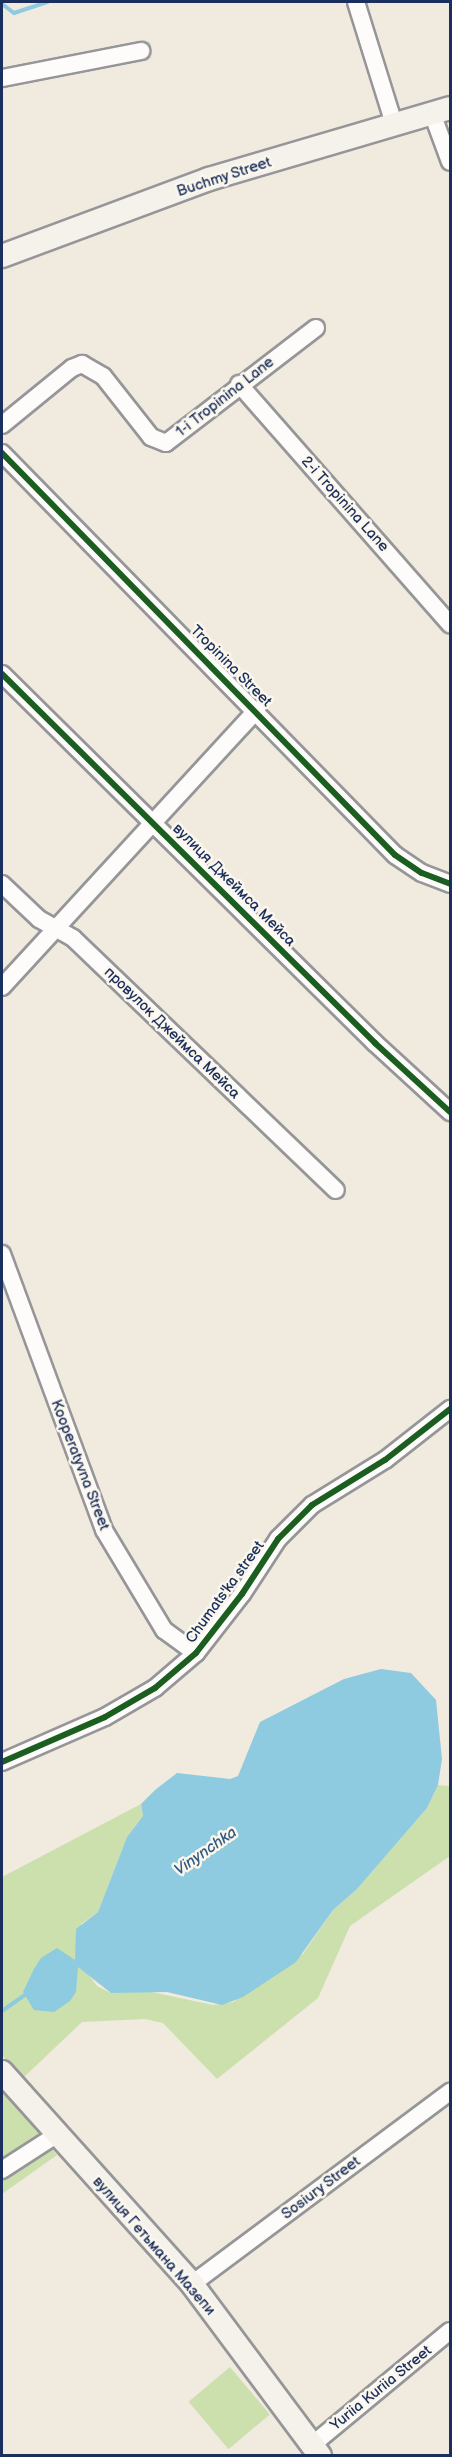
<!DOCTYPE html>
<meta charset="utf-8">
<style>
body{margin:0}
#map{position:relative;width:452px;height:2457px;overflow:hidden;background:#f0eadf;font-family:"Balsamiq Sans",sans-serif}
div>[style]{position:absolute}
.green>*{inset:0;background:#cbe0ad;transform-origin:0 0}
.water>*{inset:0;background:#8ecae0}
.stream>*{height:4px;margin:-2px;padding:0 2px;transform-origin:2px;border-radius:2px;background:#8ecae0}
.roads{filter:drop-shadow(2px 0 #969699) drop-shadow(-2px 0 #969699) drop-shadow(0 2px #969699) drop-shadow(0 -2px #969699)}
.street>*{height:16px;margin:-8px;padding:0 8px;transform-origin:8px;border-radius:8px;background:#fdfcfa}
.secondary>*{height:22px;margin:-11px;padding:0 11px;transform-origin:11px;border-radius:11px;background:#f5f2ec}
.cycleway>*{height:6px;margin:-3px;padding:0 3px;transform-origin:3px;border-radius:3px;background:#1b5e20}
span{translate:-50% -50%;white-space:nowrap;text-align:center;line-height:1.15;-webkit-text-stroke:5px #fbf7ec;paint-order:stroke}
.street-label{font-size:15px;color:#1b2f5e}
.water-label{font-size:16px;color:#315a85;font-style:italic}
.frame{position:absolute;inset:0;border:3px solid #1b2f5e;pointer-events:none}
</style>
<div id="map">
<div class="green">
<div style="clip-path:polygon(438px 1785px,450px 1786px,450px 1856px,350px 1926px,318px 1998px,217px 2079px,163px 2023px,145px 2019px,82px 2022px,22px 2079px,2px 2055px,2px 1877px,141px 1804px,143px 1816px,127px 1837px,98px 1912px,81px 1924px,83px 1967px,97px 1986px,111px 1993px,142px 1990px,213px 2005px,233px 2002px,303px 1954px,333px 1910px,357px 1889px,427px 1808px)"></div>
<div style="clip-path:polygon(2px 2091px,57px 2155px,2px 2194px)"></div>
<div style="left:230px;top:2367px;width:62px;height:54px;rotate:50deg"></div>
</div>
<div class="water">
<div style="clip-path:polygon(381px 1669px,411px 1673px,436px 1700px,442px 1759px,438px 1785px,427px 1808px,357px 1889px,333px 1910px,296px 1962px,243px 1997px,222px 2005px,167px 1992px,111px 1993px,78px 1967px,76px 1992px,70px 2001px,54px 2012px,34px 2010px,23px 1992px,34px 1969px,41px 1958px,57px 1948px,75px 1960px,76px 1929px,98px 1912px,127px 1837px,143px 1816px,141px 1804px,155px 1790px,177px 1773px,230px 1779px,238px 1776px,260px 1722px,344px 1679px)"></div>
</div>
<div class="stream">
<div style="left:2px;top:4px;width:15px;rotate:37deg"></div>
<div style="left:14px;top:13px;width:35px;rotate:-18deg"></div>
<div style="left:2px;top:2011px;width:32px;rotate:-35deg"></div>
</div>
<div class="roads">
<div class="street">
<div style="left:356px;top:2px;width:128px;rotate:72.7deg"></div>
<div style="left:2px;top:78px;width:142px;rotate:-11deg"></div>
<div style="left:432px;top:113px;width:52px;rotate:69.8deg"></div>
<div style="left:239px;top:384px;width:320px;rotate:48.7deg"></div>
<div style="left:2px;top:425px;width:90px;rotate:-39.2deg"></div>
<div style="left:72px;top:368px;width:11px;rotate:-22deg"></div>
<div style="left:82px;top:364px;width:24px;rotate:30deg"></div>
<div style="left:103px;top:376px;width:78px;rotate:51.8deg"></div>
<div style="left:151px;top:437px;width:16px;rotate:22deg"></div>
<div style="left:166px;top:443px;width:189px;rotate:-37.5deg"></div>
<div style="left:2px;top:453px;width:562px;rotate:45.65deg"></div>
<div style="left:395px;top:855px;width:32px;rotate:34deg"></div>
<div style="left:422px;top:873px;width:30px;rotate:21deg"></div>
<div style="left:2px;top:674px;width:525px;rotate:44.69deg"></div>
<div style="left:375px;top:1043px;width:102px;rotate:42.6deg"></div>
<div style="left:2px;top:884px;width:51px;rotate:43.4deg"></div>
<div style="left:39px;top:919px;width:39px;rotate:29deg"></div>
<div style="left:73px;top:938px;width:364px;rotate:43.8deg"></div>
<div style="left:2px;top:987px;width:377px;rotate:-47.4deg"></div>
<div style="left:2px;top:1254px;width:294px;rotate:69.7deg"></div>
<div style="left:104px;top:1530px;width:117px;rotate:59deg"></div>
<div style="left:164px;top:1630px;width:39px;rotate:36deg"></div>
<div style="left:2px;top:1762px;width:112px;rotate:-23.6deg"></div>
<div style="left:105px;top:1717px;width:58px;rotate:-30.1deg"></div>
<div style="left:155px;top:1688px;width:54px;rotate:-40.5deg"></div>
<div style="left:196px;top:1653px;width:75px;rotate:-52.1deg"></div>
<div style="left:242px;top:1594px;width:66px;rotate:-56.8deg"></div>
<div style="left:278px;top:1539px;width:48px;rotate:-45deg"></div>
<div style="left:312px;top:1505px;width:86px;rotate:-31.7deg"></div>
<div style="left:385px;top:1460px;width:83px;rotate:-38.1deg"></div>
<div style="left:2px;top:2170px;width:64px;rotate:-32.9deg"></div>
<div style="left:192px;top:2284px;width:322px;rotate:-36.7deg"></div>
<div style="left:312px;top:2445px;width:179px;rotate:-39.6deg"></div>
</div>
<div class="secondary">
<div style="left:2px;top:256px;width:221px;rotate:-20.4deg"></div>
<div style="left:209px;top:179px;width:251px;rotate:-16.4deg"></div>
<div style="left:2px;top:2072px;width:285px;rotate:48.1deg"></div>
<div style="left:192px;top:2284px;width:214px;rotate:53.3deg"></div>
</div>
</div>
<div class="cycleway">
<div style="left:2px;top:453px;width:562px;rotate:45.65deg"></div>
<div style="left:395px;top:855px;width:32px;rotate:34deg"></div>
<div style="left:422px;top:873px;width:30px;rotate:21deg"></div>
<div style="left:2px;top:674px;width:525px;rotate:44.69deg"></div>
<div style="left:375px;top:1043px;width:102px;rotate:42.6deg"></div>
<div style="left:2px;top:1762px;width:112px;rotate:-23.6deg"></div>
<div style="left:105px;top:1717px;width:58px;rotate:-30.1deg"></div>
<div style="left:155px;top:1688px;width:54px;rotate:-40.5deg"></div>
<div style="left:196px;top:1653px;width:75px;rotate:-52.1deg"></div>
<div style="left:242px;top:1594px;width:66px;rotate:-56.8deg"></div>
<div style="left:278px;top:1539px;width:48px;rotate:-45deg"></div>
<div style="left:312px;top:1505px;width:86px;rotate:-31.7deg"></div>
<div style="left:385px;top:1460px;width:83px;rotate:-38.1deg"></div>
</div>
<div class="street-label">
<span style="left:224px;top:177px;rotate:-18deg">Buchmy Street</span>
<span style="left:225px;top:397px;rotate:-38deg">1-i Tropinina Lane</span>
<span style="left:345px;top:504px;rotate:48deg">2-i Tropinina Lane</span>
<span style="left:231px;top:666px;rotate:45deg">Tropinina Street</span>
<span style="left:234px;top:885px;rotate:45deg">вулиця Джеймса Мейса</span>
<span style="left:172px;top:1033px;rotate:44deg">провулок Джеймса Мейса</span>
<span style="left:80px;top:1465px;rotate:69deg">Kooperatyvna Street</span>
<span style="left:225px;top:1592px;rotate:-54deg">Chumats'ka street</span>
<span style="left:321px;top:2188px;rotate:-37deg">Sosiury Street</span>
<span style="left:154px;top:2246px;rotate:49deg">вулиця Гетьмана Мазепи</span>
<span style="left:381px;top:2388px;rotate:-39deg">Yuriia Kuriia Street</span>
</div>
<div class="water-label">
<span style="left:206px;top:1852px;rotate:-35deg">Vinynchka</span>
</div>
<div class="frame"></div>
</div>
